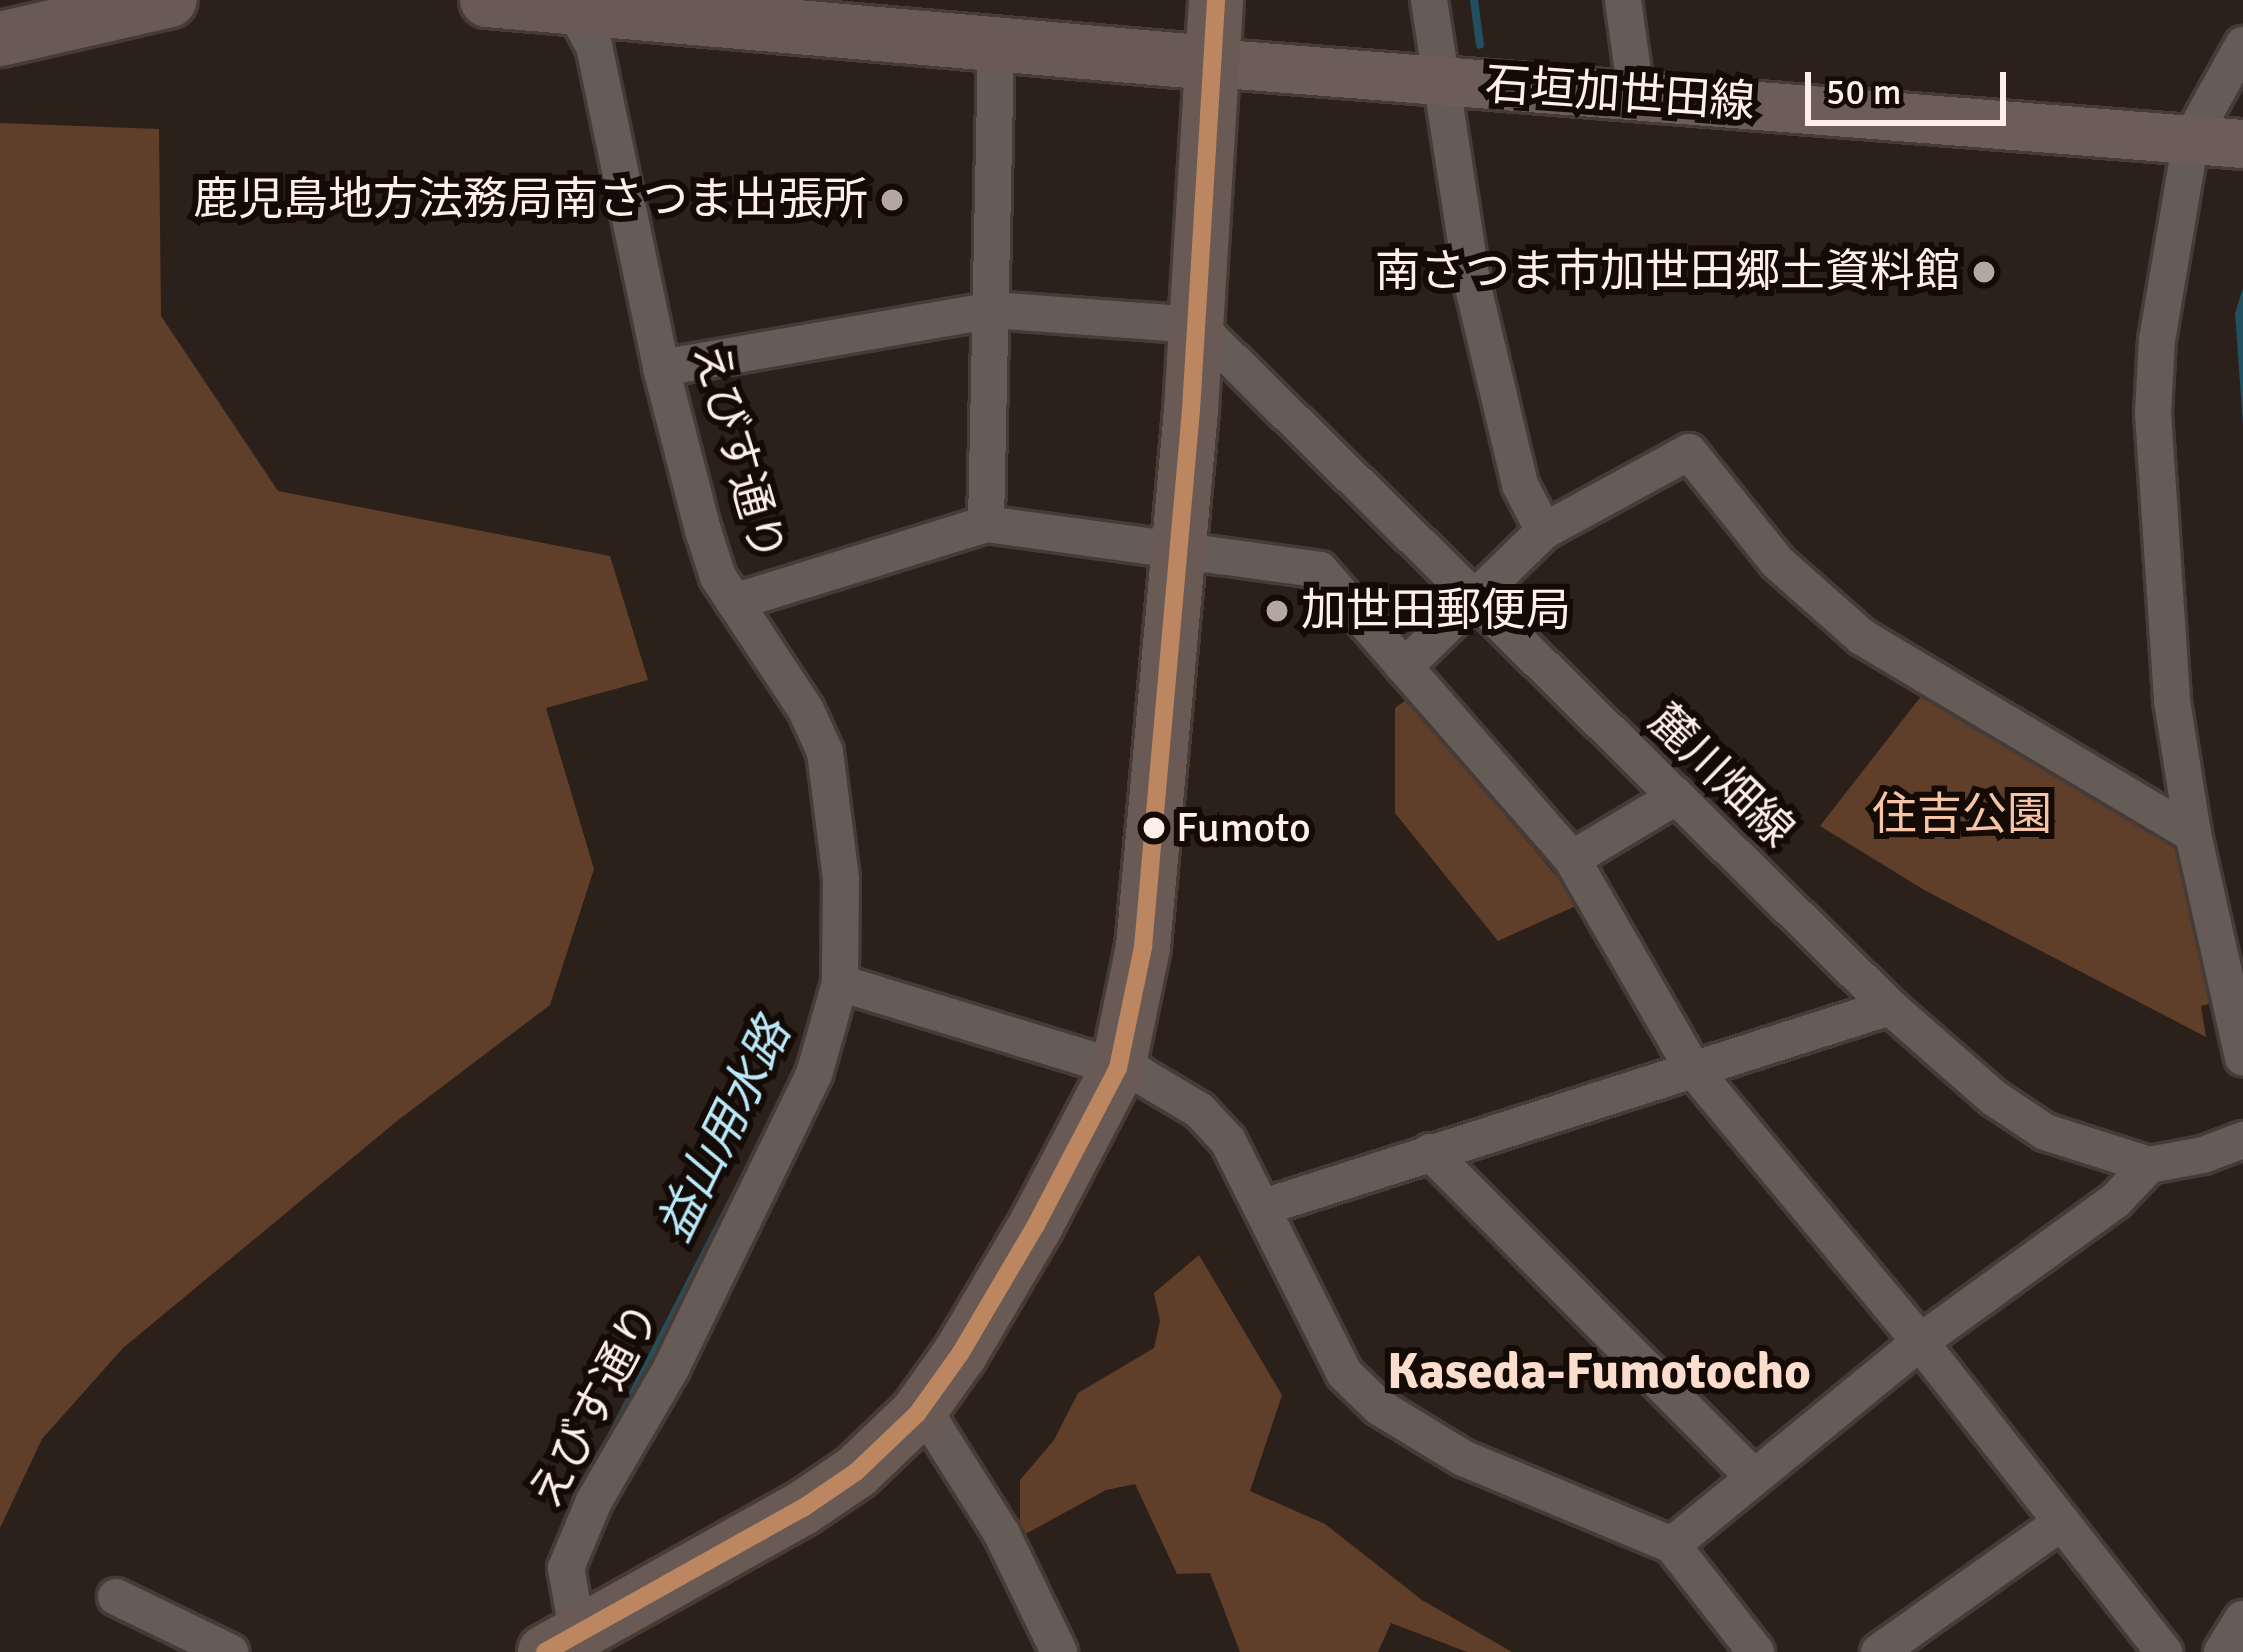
<!DOCTYPE html>
<meta charset="utf-8">
<style>
body{margin:0}
#map{position:relative;width:2243px;height:1652px;overflow:hidden;background:#2b201a;font-family:Signika,"Noto Sans JP",sans-serif}
div>[style]{position:absolute}
.green>*{inset:0;background:#5f3e2a}
.water>*{inset:0;background:#22505e}
.stream>*{height:8px;margin:-4px;padding:0 4px;transform-origin:4px;border-radius:4px;background:#22505e}
.roads{filter:drop-shadow(3px 0 #463b37) drop-shadow(-3px 0 #463b37) drop-shadow(0 3px #463b37) drop-shadow(0 -3px #463b37)}
.minor>*{height:36px;margin:-18px;padding:0 18px;transform-origin:18px;border-radius:18px;background:#655c57}
.major>*{height:48px;margin:-24px;padding:0 24px;transform-origin:24px;border-radius:24px;background:#6c5d59}
.highway>*{height:54px;margin:-27px;padding:0 27px;transform-origin:27px;border-radius:27px;background:#6a5a56}
.bus-1>*{height:18px;margin:-9px;padding:0 9px;transform-origin:9px;border-radius:9px;background:#bb8660}
.dots>*{width:33px;height:33px;translate:-50% -50%;box-sizing:border-box;border:6px solid #140b06;border-radius:50%}
span{translate:-50% -50%;white-space:nowrap;text-align:center;line-height:1.15;-webkit-text-stroke:12px #140b06;paint-order:stroke}
.bus-label{font-size:42px;color:#feefe7}
.left{translate:0 -50%;text-align:left}
.street-label{font-size:45px;color:#feefe7}
.poi-label{font-size:45px;color:#feefe7}
.right{translate:-100% -50%;text-align:right}
.park-label{font-size:45px;color:#f8c4a6}
.water-label{font-size:48px;color:#bae9fa;font-style:italic}
.quarter-label{font-size:51px;color:#faddcc;font-weight:700}
.scale{position:absolute;left:1805px;top:72px;width:201px;height:54px;box-sizing:border-box;border:6px solid #feefe7;border-top:0;padding-left:15px;font-size:36px;line-height:42px;white-space:nowrap;color:#feefe7;-webkit-text-stroke:9px #140b06;paint-order:stroke}
</style>
<div id="map">
<div class="green">
<div style="clip-path:polygon(0 123px,159px 129px,161px 316px,278px 491px,610px 556px,648px 680px,546px 708px,594px 869px,550px 1005px,397px 1121px,123px 1348px,42px 1439px,0 1528px)"></div>
<div style="clip-path:polygon(1922px 695px,2182px 847px,2218px 1002px,2201px 1006px,2206px 1037px,1926px 891px,1820px 826px)"></div>
<div style="clip-path:polygon(1410px 697px,1500px 809px,1580px 904px,1498px 941px,1395px 813px,1395px 708px)"></div>
<div style="clip-path:polygon(1199px 1255px,1282px 1395px,1250px 1491px,1325px 1524px,1422px 1600px,1512px 1652px,1467px 1652px,1391px 1623px,1378px 1652px,1240px 1652px,1210px 1573px,1177px 1574px,1135px 1484px,1106px 1490px,1020px 1537px,1020px 1480px,1054px 1440px,1078px 1393px,1154px 1348px,1160px 1321px,1154px 1293px)"></div>
</div>
<div class="water">
<div style="clip-path:polygon(2243px 288px,2243px 426px,2235px 313px)"></div>
</div>
<div class="stream">
<div style="left:1474px;top:0;width:45px;rotate:82.4deg"></div>
<div style="left:608px;top:1442px;width:302px;rotate:-62.8deg"></div>
</div>
<div class="roads">
<div class="minor">
<div style="left:568px;top:0;width:53px;rotate:60.5deg"></div>
<div style="left:594px;top:46px;width:329px;rotate:78.2deg"></div>
<div style="left:661px;top:368px;width:167px;rotate:75.5deg"></div>
<div style="left:703px;top:530px;width:49px;rotate:72.3deg"></div>
<div style="left:718px;top:577px;width:159px;rotate:56.5deg"></div>
<div style="left:806px;top:710px;width:46px;rotate:65.7deg"></div>
<div style="left:825px;top:752px;width:128px;rotate:82.8deg"></div>
<div style="left:841px;top:879px;width:104px;rotate:90.6deg"></div>
<div style="left:840px;top:983px;width:95px;rotate:105.9deg"></div>
<div style="left:814px;top:1074px;width:326px;rotate:115.9deg"></div>
<div style="left:672px;top:1367px;width:155px;rotate:120.2deg"></div>
<div style="left:594px;top:1501px;width:73px;rotate:112.7deg"></div>
<div style="left:566px;top:1568px;width:85px;rotate:79.9deg"></div>
<div style="left:1429px;top:0;width:290px;rotate:81.3deg"></div>
<div style="left:1473px;top:287px;width:204px;rotate:76.6deg"></div>
<div style="left:1520px;top:485px;width:52px;rotate:62.4deg"></div>
<div style="left:1623px;top:0;width:95px;rotate:82.1deg"></div>
<div style="left:2243px;top:45px;width:107px;rotate:119deg"></div>
<div style="left:2191px;top:139px;width:203px;rotate:99.6deg"></div>
<div style="left:2157px;top:339px;width:74px;rotate:93.1deg"></div>
<div style="left:2153px;top:413px;width:289px;rotate:86.2deg"></div>
<div style="left:2172px;top:701px;width:135px;rotate:81deg"></div>
<div style="left:2193px;top:834px;width:229px;rotate:77.4deg"></div>
<div style="left:661px;top:368px;width:336px;rotate:-9.9deg"></div>
<div style="left:992px;top:310px;width:206px;rotate:4.2deg"></div>
<div style="left:1197px;top:325px;width:972px;rotate:44.54deg"></div>
<div style="left:1890px;top:1007px;width:138px;rotate:41.2deg"></div>
<div style="left:1994px;top:1098px;width:61px;rotate:33.7deg"></div>
<div style="left:2045px;top:1132px;width:109px;rotate:17.6deg"></div>
<div style="left:2149px;top:1165px;width:55px;rotate:-10.5deg"></div>
<div style="left:2203px;top:1155px;width:43px;rotate:-20.6deg"></div>
<div style="left:986px;top:524px;width:479px;rotate:-88.8deg"></div>
<div style="left:734px;top:602px;width:264px;rotate:-17.2deg"></div>
<div style="left:986px;top:524px;width:337px;rotate:7.8deg"></div>
<div style="left:1320px;top:570px;width:383px;rotate:48.9deg"></div>
<div style="left:1572px;top:859px;width:241px;rotate:60.1deg"></div>
<div style="left:1692px;top:1068px;width:356px;rotate:50.2deg"></div>
<div style="left:1920px;top:1342px;width:395px;rotate:51.8deg"></div>
<div style="left:1404px;top:667px;width:195px;rotate:-44.2deg"></div>
<div style="left:1544px;top:531px;width:165px;rotate:-28.6deg"></div>
<div style="left:1689px;top:452px;width:141px;rotate:51.3deg"></div>
<div style="left:1777px;top:562px;width:113px;rotate:41.4deg"></div>
<div style="left:1862px;top:637px;width:385px;rotate:30.8deg"></div>
<div style="left:1572px;top:859px;width:119px;rotate:-30.9deg"></div>
<div style="left:840px;top:983px;width:314px;rotate:17deg"></div>
<div style="left:1140px;top:1075px;width:69px;rotate:30.7deg"></div>
<div style="left:1199px;top:1110px;width:42px;rotate:46.9deg"></div>
<div style="left:1228px;top:1141px;width:259px;rotate:63.4deg"></div>
<div style="left:1344px;top:1373px;width:49px;rotate:44.2deg"></div>
<div style="left:1379px;top:1407px;width:98px;rotate:31.3deg"></div>
<div style="left:1463px;top:1458px;width:226px;rotate:22.6deg"></div>
<div style="left:1672px;top:1545px;width:136px;rotate:51.9deg"></div>
<div style="left:1430px;top:1152px;width:457px;rotate:45.1deg"></div>
<div style="left:1264px;top:1207px;width:657px;rotate:-17.72deg"></div>
<div style="left:917px;top:1414px;width:21px;rotate:35deg"></div>
<div style="left:934px;top:1426px;width:128px;rotate:57.8deg"></div>
<div style="left:1002px;top:1534px;width:131px;rotate:64.2deg"></div>
<div style="left:1672px;top:1545px;width:320px;rotate:-39.3deg"></div>
<div style="left:1920px;top:1342px;width:241px;rotate:-35.9deg"></div>
<div style="left:2115px;top:1201px;width:50px;rotate:-46.6deg"></div>
<div style="left:116px;top:1597px;width:127px;rotate:25.8deg"></div>
<div style="left:1879px;top:1652px;width:224px;rotate:-35.4deg"></div>
<div style="left:2222px;top:1652px;width:39px;rotate:-58deg"></div>
</div>
<div class="major">
<div style="left:1211px;top:63px;width:1035px;rotate:4.49deg"></div>
</div>
<div class="highway">
<div style="left:487px;top:0;width:727px;rotate:4.97deg"></div>
<div style="left:0;top:39px;width:174px;rotate:-12.9deg"></div>
<div style="left:545px;top:1652px;width:295px;rotate:-29.2deg"></div>
<div style="left:803px;top:1508px;width:64px;rotate:-34.2deg"></div>
<div style="left:856px;top:1472px;width:84px;rotate:-43.6deg"></div>
<div style="left:917px;top:1414px;width:74px;rotate:-54.4deg"></div>
<div style="left:960px;top:1354px;width:150px;rotate:-59.5deg"></div>
<div style="left:1036px;top:1225px;width:177px;rotate:-62.4deg"></div>
<div style="left:1118px;top:1068px;width:124px;rotate:-78.3deg"></div>
<div style="left:1143px;top:947px;width:539px;rotate:-84.89deg"></div>
<div style="left:1191px;top:410px;width:411px;rotate:-86.5deg"></div>
</div>
</div>
<div class="bus-1">
<div style="left:545px;top:1652px;width:295px;rotate:-29.2deg"></div>
<div style="left:803px;top:1508px;width:64px;rotate:-34.2deg"></div>
<div style="left:856px;top:1472px;width:84px;rotate:-43.6deg"></div>
<div style="left:917px;top:1414px;width:74px;rotate:-54.4deg"></div>
<div style="left:960px;top:1354px;width:150px;rotate:-59.5deg"></div>
<div style="left:1036px;top:1225px;width:177px;rotate:-62.4deg"></div>
<div style="left:1118px;top:1068px;width:124px;rotate:-78.3deg"></div>
<div style="left:1143px;top:947px;width:539px;rotate:-84.89deg"></div>
<div style="left:1191px;top:410px;width:411px;rotate:-86.5deg"></div>
</div>
<div class="dots">
<div style="left:892px;top:200px;background:#b4a79f"></div>
<div style="left:1984px;top:272px;background:#b4a79f"></div>
<div style="left:1277px;top:611px;background:#b4a79f"></div>
<div style="left:1154px;top:828px;background:#feefe7"></div>
</div>
<div class="bus-label">
<span class="left" style="left:1176px;top:828px">Fumoto</span>
</div>
<div class="street-label">
<span style="left:1620px;top:94px;rotate:4deg">石垣加世田線</span>
<span style="left:738px;top:452px;rotate:74deg">えびす通り</span>
<span style="left:1721px;top:776px;rotate:44deg">麓川畑線</span>
<span style="left:595px;top:1406px;rotate:-62deg">えびす通り</span>
</div>
<div class="poi-label">
<span class="right" style="left:868px;top:200px">鹿児島地方法務局南さつま出張所</span>
<span class="right" style="left:1960px;top:272px">南さつま市加世田郷土資料館</span>
<span class="left" style="left:1301px;top:611px">加世田郵便局</span>
</div>
<div class="park-label">
<span style="left:1962px;top:815px">住吉公園</span>
</div>
<div class="water-label">
<span style="left:724px;top:1130px;rotate:-64deg">益山用水路</span>
</div>
<div class="quarter-label">
<span style="left:1599px;top:1372px">Kaseda-Fumotocho</span>
</div>
<div class="scale">50 m</div>
</div>
